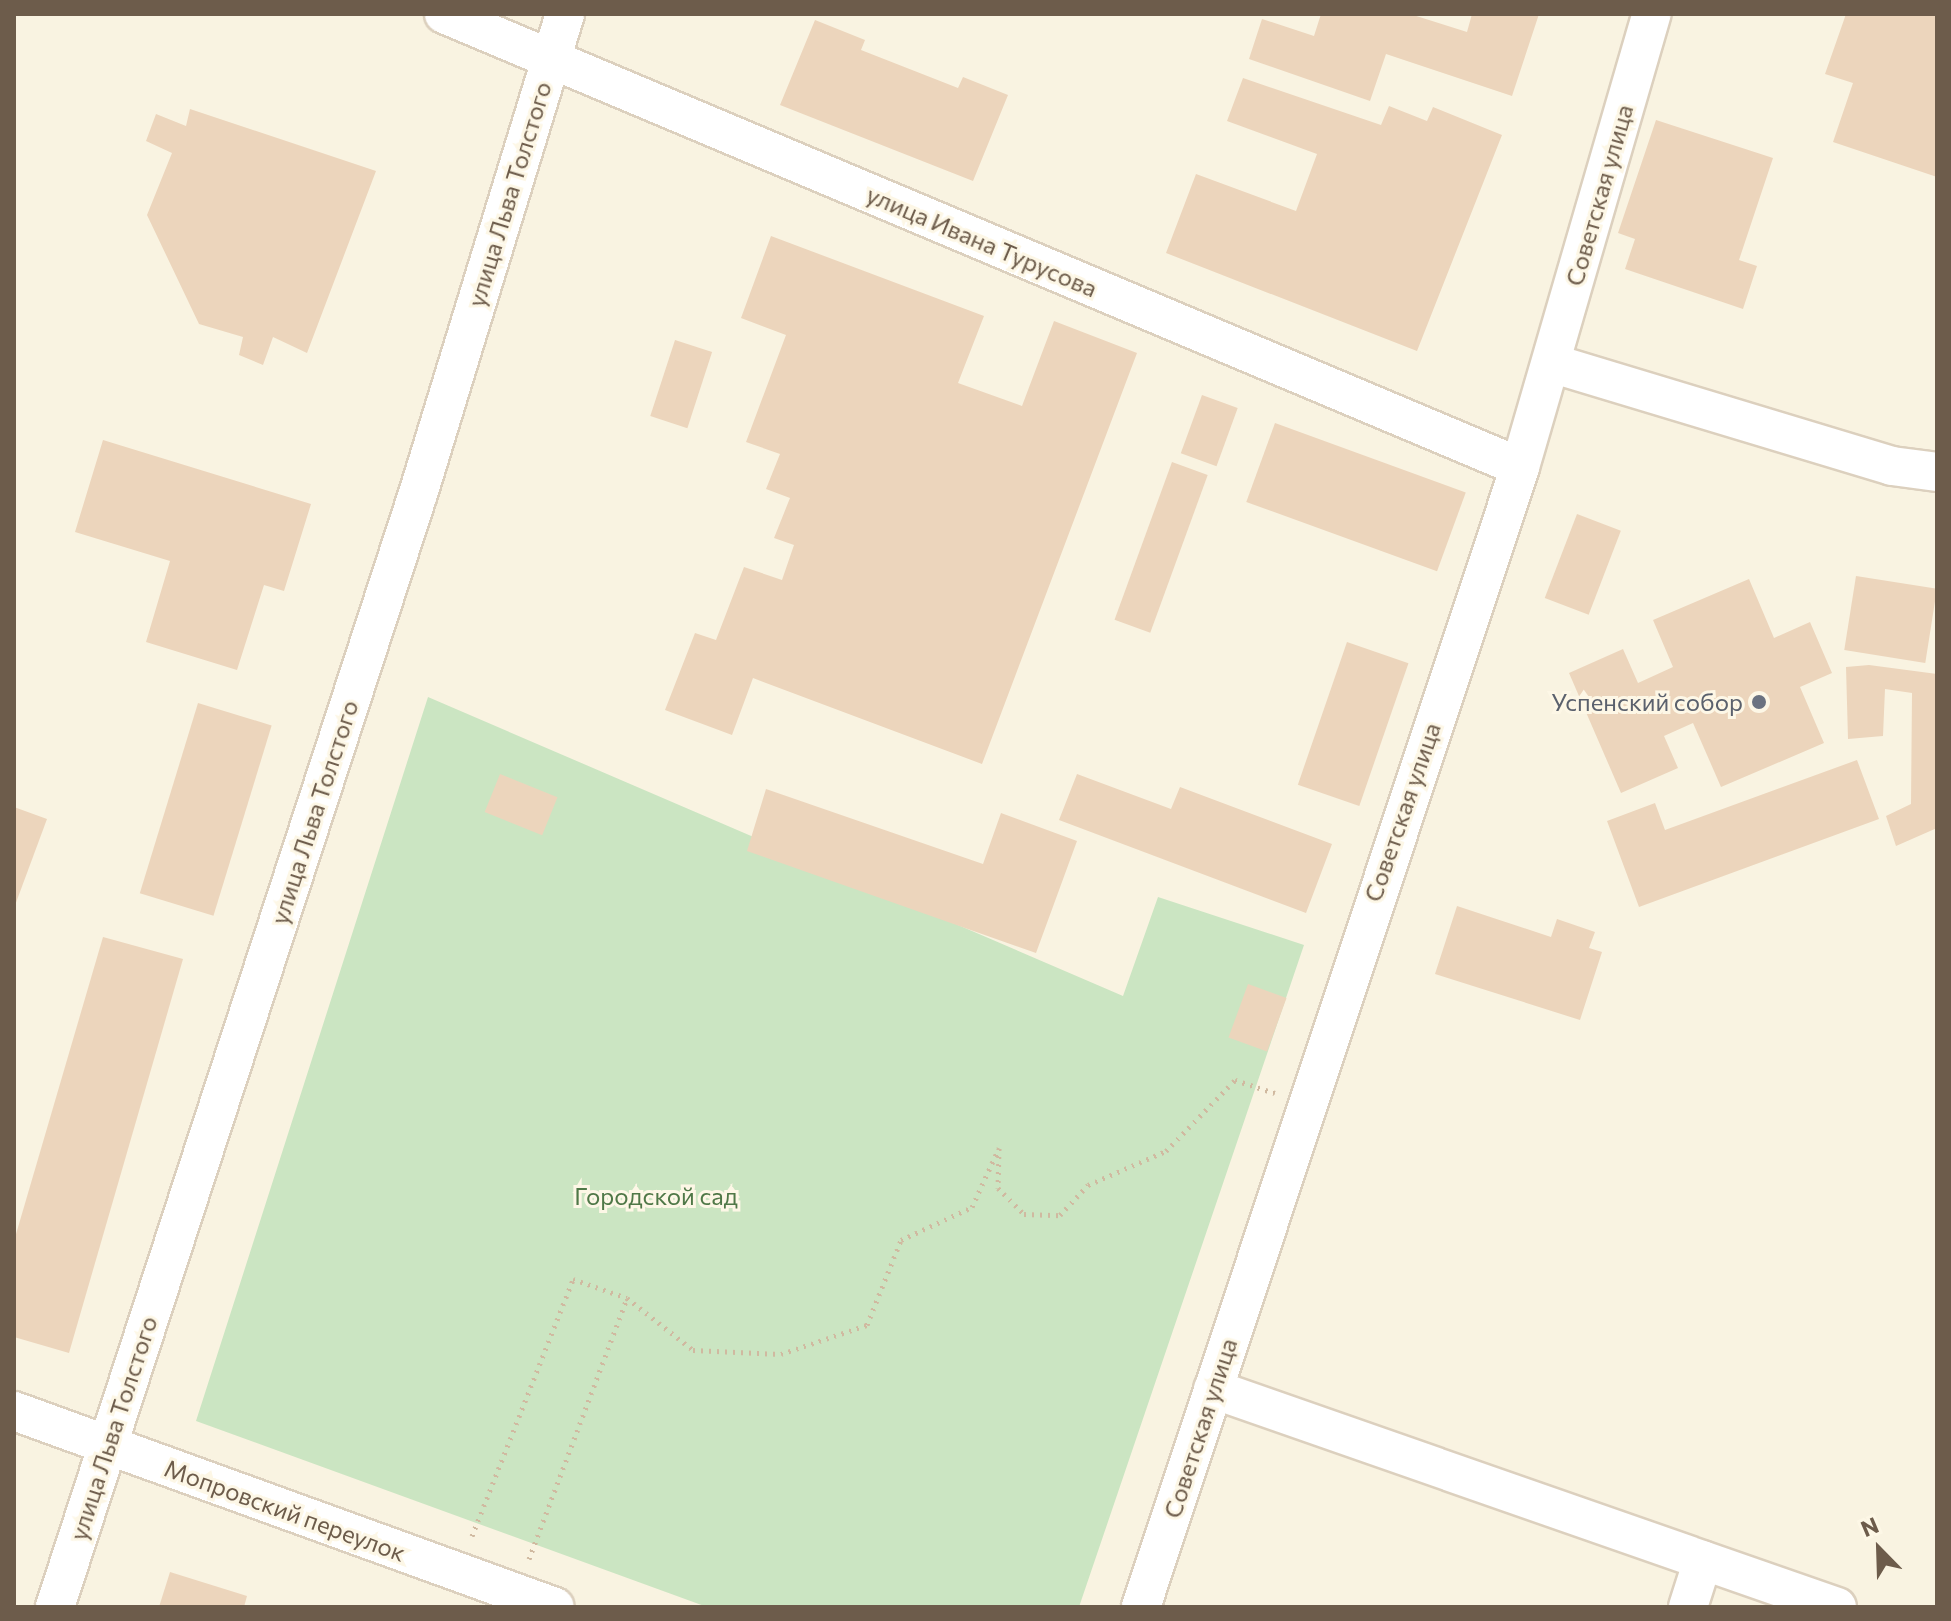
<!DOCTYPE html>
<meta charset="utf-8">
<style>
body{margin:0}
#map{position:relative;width:1951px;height:1621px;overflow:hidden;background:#f9f3e1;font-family:Commissioner,sans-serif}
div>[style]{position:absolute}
.green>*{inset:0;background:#cbe5c2}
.building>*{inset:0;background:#ecd5bc;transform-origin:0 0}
.path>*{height:5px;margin-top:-2.5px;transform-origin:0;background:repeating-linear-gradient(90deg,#d0b9a0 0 2px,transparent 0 8px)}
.roads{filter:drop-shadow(2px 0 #dcd0be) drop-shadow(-2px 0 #dcd0be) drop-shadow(0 2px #dcd0be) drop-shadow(0 -2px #dcd0be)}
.minor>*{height:38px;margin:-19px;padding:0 19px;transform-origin:19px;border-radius:19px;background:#fff}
.dots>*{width:22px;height:22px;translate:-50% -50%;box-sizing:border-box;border:4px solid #fdf7e6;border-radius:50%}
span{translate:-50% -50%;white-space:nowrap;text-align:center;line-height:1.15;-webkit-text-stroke:6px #fdf7e6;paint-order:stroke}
.street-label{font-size:24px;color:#6d5c4b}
.worship-label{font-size:24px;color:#5b616d}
.right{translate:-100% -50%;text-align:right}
.park-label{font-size:24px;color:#4f7847}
.frame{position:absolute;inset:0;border:16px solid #6d5c4b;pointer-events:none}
.north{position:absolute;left:1839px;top:1509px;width:80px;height:80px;-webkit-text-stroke:6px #fdf7e6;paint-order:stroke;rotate:337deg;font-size:22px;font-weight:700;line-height:32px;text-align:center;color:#6d5c4b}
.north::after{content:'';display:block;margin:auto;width:28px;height:36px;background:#6d5c4b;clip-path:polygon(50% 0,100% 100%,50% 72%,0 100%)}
</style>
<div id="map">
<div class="green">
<div style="clip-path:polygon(428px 697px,1123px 996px,1158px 897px,1304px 945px,1079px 1607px,707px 1607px,196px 1421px)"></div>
</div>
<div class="building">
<div style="clip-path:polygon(1321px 14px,1410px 14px,1467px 32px,1472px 14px,1539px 14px,1512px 96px,1386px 54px,1370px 101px,1249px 59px,1262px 19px,1314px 36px)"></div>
<div style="clip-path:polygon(1846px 14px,1937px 14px,1937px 177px,1833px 142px,1853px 83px,1825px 74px)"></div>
<div style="clip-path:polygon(815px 20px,865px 40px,861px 50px,958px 88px,963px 77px,1008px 95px,973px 181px,780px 105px)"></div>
<div style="clip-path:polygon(1243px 78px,1381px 125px,1389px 106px,1427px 121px,1433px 107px,1502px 135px,1417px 351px,1166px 253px,1196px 174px,1296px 211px,1317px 154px,1227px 121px)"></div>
<div style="clip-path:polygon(190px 109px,376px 171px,307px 353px,273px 337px,263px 365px,239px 355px,243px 337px,199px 324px,147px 215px,172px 153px,146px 141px,156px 114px,186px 126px)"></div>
<div style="clip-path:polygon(1656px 120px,1773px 158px,1739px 260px,1757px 266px,1743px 309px,1625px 269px,1635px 239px,1618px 233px)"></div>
<div style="clip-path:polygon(771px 236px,984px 316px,958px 383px,1022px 406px,1054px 321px,1137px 353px,982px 764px,753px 678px,732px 735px,665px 710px,695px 633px,716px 640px,744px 567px,782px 580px,794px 545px,774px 538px,790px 498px,766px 489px,780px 454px,746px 442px,786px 335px,741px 318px)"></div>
<div style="left:675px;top:340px;width:39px;height:80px;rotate:18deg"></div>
<div style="left:1202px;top:395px;width:38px;height:62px;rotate:20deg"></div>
<div style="left:1275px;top:423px;width:203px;height:84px;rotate:20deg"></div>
<div style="clip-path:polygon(103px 440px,311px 504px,284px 591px,264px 585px,237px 670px,146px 642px,170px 561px,75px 532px)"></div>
<div style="left:1172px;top:462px;width:38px;height:168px;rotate:20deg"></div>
<div style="left:1577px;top:514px;width:47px;height:90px;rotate:21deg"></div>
<div style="left:1856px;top:576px;width:82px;height:75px;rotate:9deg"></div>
<div style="clip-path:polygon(1749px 579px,1774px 638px,1810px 622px,1832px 673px,1800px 687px,1824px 743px,1721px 787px,1693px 723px,1664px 736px,1678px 768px,1621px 793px,1569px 673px,1623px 649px,1638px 683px,1673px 667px,1653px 620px)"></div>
<div style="left:1347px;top:642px;width:65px;height:151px;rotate:19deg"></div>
<div style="clip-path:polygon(1869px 665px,1937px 674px,1937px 828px,1896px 846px,1886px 816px,1911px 804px,1912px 693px,1885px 689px,1883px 736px,1848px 739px,1846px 667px)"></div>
<div style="left:198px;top:703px;width:77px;height:199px;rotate:17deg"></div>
<div style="clip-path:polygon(1857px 760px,1879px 819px,1639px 907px,1607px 821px,1655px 803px,1665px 830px)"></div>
<div style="left:500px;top:774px;width:62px;height:41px;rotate:22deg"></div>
<div style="clip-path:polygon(1077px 774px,1171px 809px,1180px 787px,1332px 844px,1306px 913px,1059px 820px)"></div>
<div style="clip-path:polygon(766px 789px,983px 864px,1001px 813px,1077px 841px,1036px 953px,747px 851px)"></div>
<div style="clip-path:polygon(14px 807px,47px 819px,14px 908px)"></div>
<div style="clip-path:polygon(1457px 906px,1551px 937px,1557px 919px,1595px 932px,1589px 948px,1602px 952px,1580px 1020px,1435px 974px)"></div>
<div style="clip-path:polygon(103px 937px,183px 959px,69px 1353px,14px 1337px,14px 1241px)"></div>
<div style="left:1248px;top:984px;width:41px;height:57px;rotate:20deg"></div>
<div style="clip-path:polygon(170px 1572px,247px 1596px,244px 1607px,159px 1607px)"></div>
</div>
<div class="path">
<div style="left:472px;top:1536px;width:276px;rotate:-68.5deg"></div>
<div style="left:573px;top:1279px;width:57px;rotate:19.4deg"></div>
<div style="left:627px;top:1298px;width:84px;rotate:38.2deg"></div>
<div style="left:693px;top:1350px;width:88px;rotate:2.6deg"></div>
<div style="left:781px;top:1354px;width:91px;rotate:-18.6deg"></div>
<div style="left:867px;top:1325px;width:92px;rotate:-68.2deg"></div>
<div style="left:901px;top:1240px;width:78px;rotate:-24.9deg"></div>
<div style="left:972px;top:1207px;width:65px;rotate:-65.4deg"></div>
<div style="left:999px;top:1148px;width:40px;rotate:91.4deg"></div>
<div style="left:998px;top:1188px;width:37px;rotate:45deg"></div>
<div style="left:1024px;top:1214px;width:36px;rotate:2deg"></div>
<div style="left:1060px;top:1215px;width:41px;rotate:-47deg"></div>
<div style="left:1088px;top:1185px;width:85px;rotate:-23.6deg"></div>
<div style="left:1166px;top:1151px;width:99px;rotate:-45.8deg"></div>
<div style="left:1235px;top:1080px;width:42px;rotate:18deg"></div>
<div style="left:529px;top:1559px;width:279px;rotate:-69.4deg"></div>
</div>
<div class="roads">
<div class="minor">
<div style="left:444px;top:14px;width:1167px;rotate:22.83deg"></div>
<div style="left:1551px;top:363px;width:356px;rotate:16.8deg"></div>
<div style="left:1892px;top:466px;width:45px;rotate:7.6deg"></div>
<div style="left:1213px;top:1389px;width:661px;rotate:19.26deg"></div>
<div style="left:14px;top:1411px;width:575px;rotate:19.92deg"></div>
<div style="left:55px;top:1607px;width:1171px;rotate:-71.94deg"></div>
<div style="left:418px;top:494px;width:502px;rotate:-72.97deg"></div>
<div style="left:1141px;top:1607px;width:1201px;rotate:-71.61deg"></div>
<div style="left:1520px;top:467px;width:472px;rotate:-73.8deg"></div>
<div style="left:1688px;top:1607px;width:49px;rotate:-72.3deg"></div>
</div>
</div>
<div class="dots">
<div style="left:1759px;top:702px;background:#6b7280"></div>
</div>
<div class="street-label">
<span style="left:509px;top:194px;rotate:-73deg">улица Льва Толстого</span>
<span style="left:1599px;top:195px;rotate:-74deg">Советская улица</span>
<span style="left:982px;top:241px;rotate:23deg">улица Ивана Турусова</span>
<span style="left:314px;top:812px;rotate:-72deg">улица Льва Толстого</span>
<span style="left:1402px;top:812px;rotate:-71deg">Советская улица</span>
<span style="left:113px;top:1428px;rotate:-72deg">улица Льва Толстого</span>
<span style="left:1200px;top:1428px;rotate:-72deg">Советская улица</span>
<span style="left:285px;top:1510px;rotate:20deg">Мопровский переулок</span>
</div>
<div class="worship-label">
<span class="right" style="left:1743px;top:702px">Успенский собор</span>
</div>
<div class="park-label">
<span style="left:656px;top:1196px">Городской сад</span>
</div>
<div class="frame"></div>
<div class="north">N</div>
</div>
